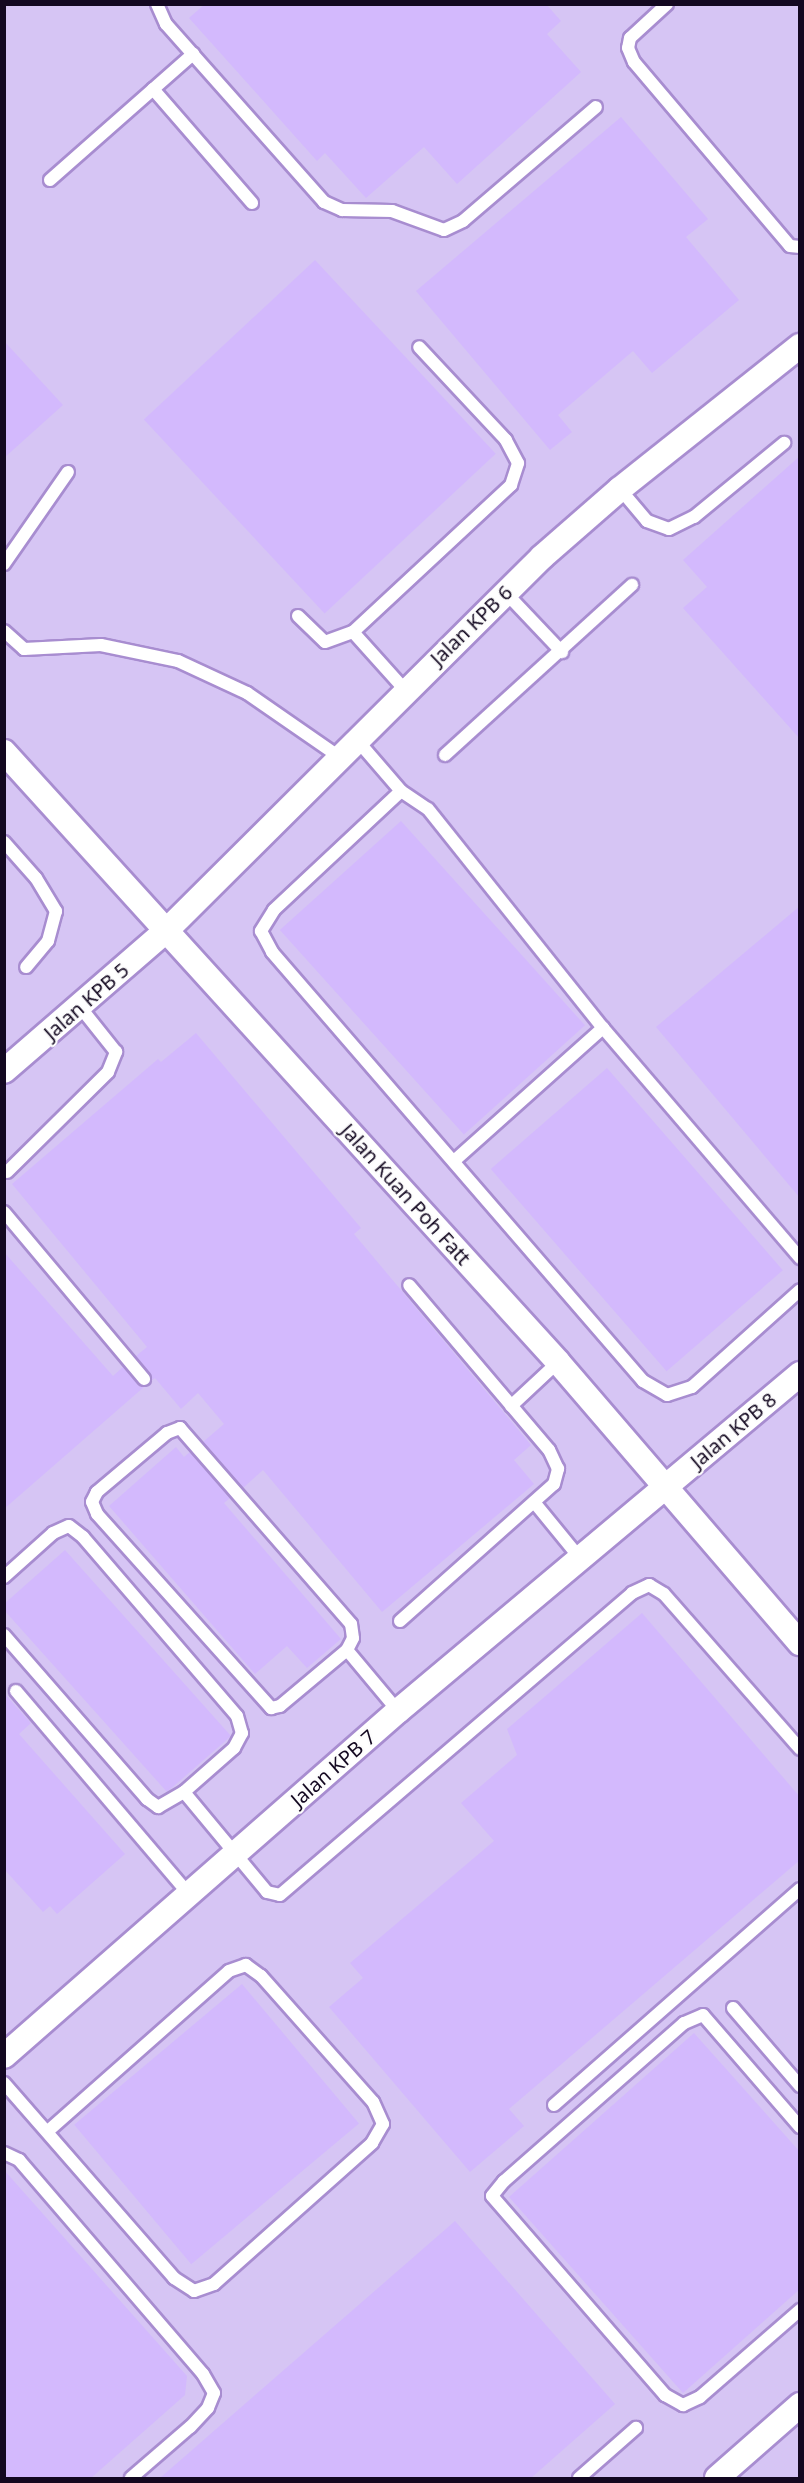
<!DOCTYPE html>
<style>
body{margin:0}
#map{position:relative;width:804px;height:2483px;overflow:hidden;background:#e3d3ff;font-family:"Noto Sans",sans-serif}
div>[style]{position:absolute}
.built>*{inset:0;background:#d6c5f4;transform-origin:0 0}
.building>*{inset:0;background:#d3b9fd;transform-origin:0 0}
.roads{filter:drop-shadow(2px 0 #a88dd0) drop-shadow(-2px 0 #a88dd0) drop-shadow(0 2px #a88dd0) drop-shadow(0 -2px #a88dd0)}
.lane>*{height:12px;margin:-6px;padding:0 6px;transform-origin:6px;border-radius:6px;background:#fff}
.street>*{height:24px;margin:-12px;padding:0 12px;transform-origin:12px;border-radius:12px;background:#fff}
span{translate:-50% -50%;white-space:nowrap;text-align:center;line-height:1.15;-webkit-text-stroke:4.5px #fdfdfd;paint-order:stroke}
.street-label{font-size:20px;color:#130820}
.frame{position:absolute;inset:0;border:6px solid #130820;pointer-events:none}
</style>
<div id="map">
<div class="built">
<div style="left:5px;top:5px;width:794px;height:2473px"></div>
</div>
<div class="building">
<div style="clip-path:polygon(205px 4px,546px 4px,561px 21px,547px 34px,581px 72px,457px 184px,424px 147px,366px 198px,325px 153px,317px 161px,189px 18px)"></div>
<div style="clip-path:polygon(621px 117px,708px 219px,686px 237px,739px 300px,652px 373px,633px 351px,558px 415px,572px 432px,550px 450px,416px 291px)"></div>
<div style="left:315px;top:260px;width:265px;height:234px;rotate:47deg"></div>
<div style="clip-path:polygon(4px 341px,63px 405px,4px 458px)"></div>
<div style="clip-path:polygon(800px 456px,800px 739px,683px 608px,707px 587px,683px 560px)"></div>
<div style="left:401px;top:821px;width:275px;height:163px;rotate:48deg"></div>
<div style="clip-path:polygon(800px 906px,800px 1198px,656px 1027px)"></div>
<div style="clip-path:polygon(196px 1033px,361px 1228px,354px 1234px,531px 1445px,514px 1460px,534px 1484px,382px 1612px,263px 1470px,243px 1488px,203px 1442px,224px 1424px,198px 1393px,181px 1409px,155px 1378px,152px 1380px,136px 1356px,147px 1347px,12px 1184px,158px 1059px,161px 1062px)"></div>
<div style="left:607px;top:1068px;width:268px;height:154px;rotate:49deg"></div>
<div style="clip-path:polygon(4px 1252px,113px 1376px,123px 1367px,144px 1387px,4px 1509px)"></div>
<div style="clip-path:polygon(176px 1447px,184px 1457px,190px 1452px,230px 1498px,224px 1503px,341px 1639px,307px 1668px,287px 1646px,255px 1674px,109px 1506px)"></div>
<div style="clip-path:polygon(65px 1550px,231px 1736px,167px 1792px,4px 1610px,4px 1604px)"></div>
<div style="clip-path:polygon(642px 1613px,800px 1797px,800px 1860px,509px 2109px,524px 2126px,470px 2172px,329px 2007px,363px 1978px,350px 1963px,494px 1841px,461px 1803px,517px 1755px,507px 1729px)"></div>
<div style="clip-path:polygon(4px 1693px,31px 1723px,19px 1734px,125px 1854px,57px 1914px,50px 1906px,43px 1912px,4px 1869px)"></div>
<div style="left:242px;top:1984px;width:182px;height:219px;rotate:50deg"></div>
<div style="clip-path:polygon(694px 2033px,800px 2152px,800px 2289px,683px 2393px,509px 2197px)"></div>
<div style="clip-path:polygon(4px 2170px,187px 2376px,185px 2395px,91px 2478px,4px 2478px)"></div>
<div style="clip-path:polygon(455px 2221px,615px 2404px,531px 2478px,160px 2478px)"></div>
</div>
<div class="roads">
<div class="lane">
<div style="left:157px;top:4px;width:22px;rotate:66deg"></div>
<div style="left:166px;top:24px;width:238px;rotate:48.4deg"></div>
<div style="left:324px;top:202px;width:20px;rotate:24deg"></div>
<div style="left:342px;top:210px;width:50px;rotate:1.1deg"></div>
<div style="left:392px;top:211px;width:55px;rotate:20.1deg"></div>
<div style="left:444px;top:230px;width:21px;rotate:-25deg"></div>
<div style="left:463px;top:221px;width:175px;rotate:-40.6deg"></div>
<div style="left:667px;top:4px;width:50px;rotate:137.4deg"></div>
<div style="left:630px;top:38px;width:10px;rotate:101deg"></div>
<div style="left:628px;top:48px;width:15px;rotate:67deg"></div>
<div style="left:634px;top:62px;width:241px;rotate:49.7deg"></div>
<div style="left:790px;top:246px;width:10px;rotate:6deg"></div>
<div style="left:153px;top:89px;width:151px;rotate:49deg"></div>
<div style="left:50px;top:180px;width:191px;rotate:-41.4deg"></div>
<div style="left:620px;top:489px;width:42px;rotate:49.8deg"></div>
<div style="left:647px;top:521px;width:23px;rotate:20deg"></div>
<div style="left:669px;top:529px;width:28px;rotate:-26deg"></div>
<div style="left:694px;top:517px;width:117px;rotate:-39.4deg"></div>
<div style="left:4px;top:564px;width:112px;rotate:-55.2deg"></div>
<div style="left:505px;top:592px;width:83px;rotate:46.5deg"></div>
<div style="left:298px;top:616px;width:37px;rotate:44deg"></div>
<div style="left:325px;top:642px;width:30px;rotate:-20deg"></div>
<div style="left:353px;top:632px;width:78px;rotate:48.1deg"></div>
<div style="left:4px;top:631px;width:27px;rotate:42deg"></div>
<div style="left:24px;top:649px;width:77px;rotate:-3deg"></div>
<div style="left:101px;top:645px;width:79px;rotate:11.7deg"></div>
<div style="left:178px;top:661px;width:76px;rotate:24.9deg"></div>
<div style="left:247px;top:693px;width:114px;rotate:34.7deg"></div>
<div style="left:353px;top:632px;width:216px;rotate:-42.9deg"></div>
<div style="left:511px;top:485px;width:23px;rotate:-72deg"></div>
<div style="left:518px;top:463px;width:26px;rotate:-118deg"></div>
<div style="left:506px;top:440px;width:127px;rotate:-133.1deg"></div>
<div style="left:357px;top:740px;width:67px;rotate:49.2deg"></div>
<div style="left:401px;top:791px;width:32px;rotate:34deg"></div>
<div style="left:428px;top:809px;width:280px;rotate:51.4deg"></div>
<div style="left:603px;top:1028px;width:303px;rotate:49.4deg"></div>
<div style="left:445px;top:755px;width:253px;rotate:-42.3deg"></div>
<div style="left:401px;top:791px;width:174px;rotate:136.9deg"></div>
<div style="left:274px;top:910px;width:25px;rotate:122deg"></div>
<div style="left:261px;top:931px;width:24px;rotate:62deg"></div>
<div style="left:272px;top:952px;width:567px;rotate:49.15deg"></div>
<div style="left:643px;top:1381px;width:28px;rotate:30deg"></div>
<div style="left:667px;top:1395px;width:26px;rotate:-18deg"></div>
<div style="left:692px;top:1387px;width:145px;rotate:-41.9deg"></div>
<div style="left:4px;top:842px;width:48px;rotate:48.4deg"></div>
<div style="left:36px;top:878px;width:39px;rotate:59deg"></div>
<div style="left:56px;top:911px;width:31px;rotate:105deg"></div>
<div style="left:48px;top:941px;width:34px;rotate:130deg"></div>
<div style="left:454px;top:1161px;width:200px;rotate:-41.8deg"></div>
<div style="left:7px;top:1172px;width:142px;rotate:-44.7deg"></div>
<div style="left:108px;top:1072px;width:22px;rotate:-68deg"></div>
<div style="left:116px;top:1052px;width:56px;rotate:-128.5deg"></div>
<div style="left:4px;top:1212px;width:218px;rotate:50deg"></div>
<div style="left:511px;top:1406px;width:64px;rotate:-43.1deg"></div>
<div style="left:534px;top:1502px;width:71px;rotate:50.7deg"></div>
<div style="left:4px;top:1577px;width:66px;rotate:-41.9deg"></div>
<div style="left:53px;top:1533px;width:17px;rotate:-24deg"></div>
<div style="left:69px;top:1526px;width:18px;rotate:38deg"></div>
<div style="left:83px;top:1537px;width:236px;rotate:49.3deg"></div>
<div style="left:237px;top:1716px;width:18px;rotate:74deg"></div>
<div style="left:242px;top:1733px;width:17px;rotate:118deg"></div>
<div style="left:234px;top:1748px;width:67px;rotate:138.7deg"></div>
<div style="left:400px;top:1621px;width:206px;rotate:-41.7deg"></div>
<div style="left:554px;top:1484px;width:16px;rotate:-75deg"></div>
<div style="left:558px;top:1469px;width:21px;rotate:-115deg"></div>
<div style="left:549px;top:1450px;width:216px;rotate:-130.3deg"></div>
<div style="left:4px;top:1635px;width:218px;rotate:48.9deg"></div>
<div style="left:147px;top:1799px;width:14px;rotate:36deg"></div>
<div style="left:158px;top:1807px;width:30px;rotate:-30deg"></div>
<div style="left:184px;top:1792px;width:130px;rotate:50.3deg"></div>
<div style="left:267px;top:1892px;width:13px;rotate:13deg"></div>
<div style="left:280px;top:1895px;width:464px;rotate:-40.6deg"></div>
<div style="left:632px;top:1593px;width:19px;rotate:-25deg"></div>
<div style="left:649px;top:1585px;width:17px;rotate:31deg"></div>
<div style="left:664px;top:1594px;width:206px;rotate:48.7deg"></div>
<div style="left:347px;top:1650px;width:13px;rotate:-63deg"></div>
<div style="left:353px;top:1638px;width:14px;rotate:-98deg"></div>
<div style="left:351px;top:1624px;width:260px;rotate:-131.1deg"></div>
<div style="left:180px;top:1428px;width:14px;rotate:159deg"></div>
<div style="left:167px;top:1433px;width:92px;rotate:139.9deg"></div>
<div style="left:97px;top:1492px;width:11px;rotate:117deg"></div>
<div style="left:92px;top:1502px;width:13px;rotate:67deg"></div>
<div style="left:97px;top:1514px;width:261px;rotate:48.1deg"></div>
<div style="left:271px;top:1708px;width:9px;rotate:-13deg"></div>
<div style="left:280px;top:1706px;width:87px;rotate:-39.9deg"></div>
<div style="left:347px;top:1650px;width:80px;rotate:50.1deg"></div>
<div style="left:16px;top:1691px;width:267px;rotate:49.6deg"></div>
<div style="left:733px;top:2008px;width:103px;rotate:49.3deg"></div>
<div style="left:4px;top:2083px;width:259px;rotate:48.9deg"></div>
<div style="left:174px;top:2278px;width:24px;rotate:33deg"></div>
<div style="left:194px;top:2291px;width:21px;rotate:-19deg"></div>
<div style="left:214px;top:2284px;width:212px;rotate:-41.7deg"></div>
<div style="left:372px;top:2143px;width:22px;rotate:-60deg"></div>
<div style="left:383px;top:2124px;width:24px;rotate:-114deg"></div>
<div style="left:373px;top:2102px;width:169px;rotate:-131.6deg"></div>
<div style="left:261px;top:1976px;width:19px;rotate:-144deg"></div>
<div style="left:246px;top:1965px;width:18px;rotate:161deg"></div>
<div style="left:229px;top:1971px;width:242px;rotate:138.5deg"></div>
<div style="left:554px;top:2105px;width:327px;rotate:-41.3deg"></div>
<div style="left:800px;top:2127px;width:148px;rotate:-130.9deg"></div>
<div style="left:703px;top:2015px;width:21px;rotate:157deg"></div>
<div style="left:684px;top:2023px;width:240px;rotate:138.7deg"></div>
<div style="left:504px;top:2181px;width:19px;rotate:129deg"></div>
<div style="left:492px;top:2196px;width:264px;rotate:49deg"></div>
<div style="left:665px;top:2395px;width:21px;rotate:29deg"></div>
<div style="left:683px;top:2405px;width:19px;rotate:-25deg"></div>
<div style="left:700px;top:2397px;width:133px;rotate:-41deg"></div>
<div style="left:4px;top:2153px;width:17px;rotate:25deg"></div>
<div style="left:19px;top:2160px;width:282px;rotate:49.3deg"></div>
<div style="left:203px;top:2374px;width:22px;rotate:60deg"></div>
<div style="left:214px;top:2393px;width:16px;rotate:112deg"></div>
<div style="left:208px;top:2408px;width:26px;rotate:133deg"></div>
<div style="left:190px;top:2427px;width:78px;rotate:139.2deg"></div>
<div style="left:579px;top:2478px;width:76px;rotate:-41.3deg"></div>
</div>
<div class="street">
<div style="left:4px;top:752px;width:824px;rotate:47.75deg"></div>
<div style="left:558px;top:1362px;width:371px;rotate:49.3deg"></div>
<div style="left:4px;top:1071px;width:216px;rotate:-40.9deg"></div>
<div style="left:167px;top:930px;width:529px;rotate:-44.85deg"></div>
<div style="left:542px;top:557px;width:103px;rotate:-41.1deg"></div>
<div style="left:620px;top:489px;width:230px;rotate:-38.5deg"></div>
<div style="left:4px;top:2056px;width:524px;rotate:-41.21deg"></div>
<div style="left:398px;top:1711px;width:525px;rotate:-39.97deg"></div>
<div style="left:717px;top:2478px;width:111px;rotate:-41.3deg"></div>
</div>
</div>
<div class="street-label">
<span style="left:471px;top:625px;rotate:-44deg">Jalan KPB 6</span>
<span style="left:86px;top:1001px;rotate:-41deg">Jalan KPB 5</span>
<span style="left:406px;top:1194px;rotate:48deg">Jalan Kuan Poh Fatt</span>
<span style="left:733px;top:1430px;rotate:-40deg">Jalan KPB 8</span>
<span style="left:333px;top:1768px;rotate:-41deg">Jalan KPB 7</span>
</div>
<div class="frame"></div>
</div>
